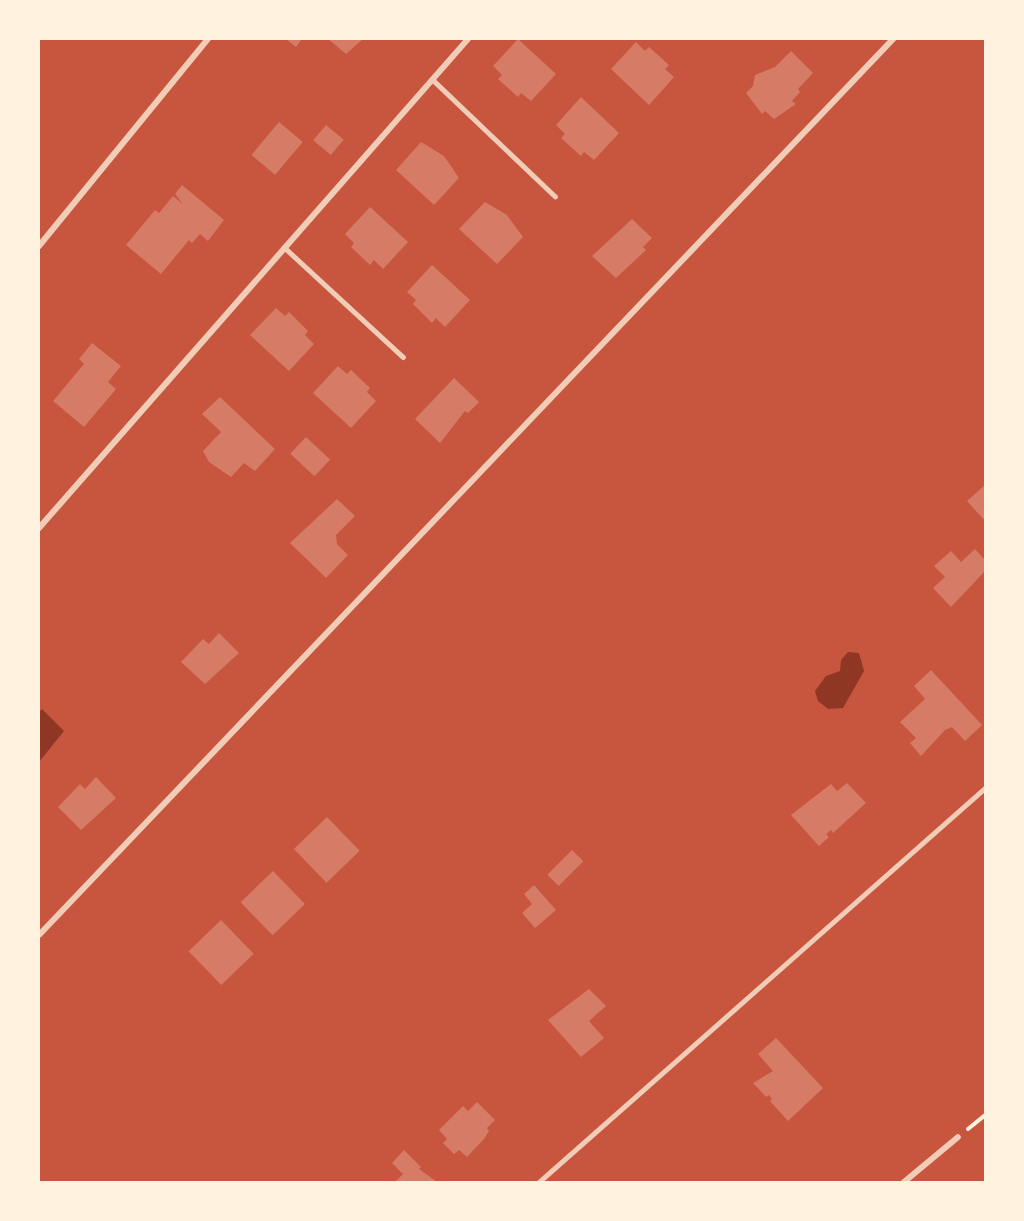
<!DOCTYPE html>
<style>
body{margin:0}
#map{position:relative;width:1024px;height:1221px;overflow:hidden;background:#c8553d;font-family:"Nunito Sans",sans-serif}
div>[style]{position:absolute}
.water>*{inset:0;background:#8f3625}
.building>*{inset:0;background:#d67c66;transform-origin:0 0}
.path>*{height:4px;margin:-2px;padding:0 2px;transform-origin:2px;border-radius:2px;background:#fff3e0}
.service>*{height:4.5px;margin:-2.25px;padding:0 2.25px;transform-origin:2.25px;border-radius:2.25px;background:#f1ccb7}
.minor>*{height:6px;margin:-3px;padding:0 3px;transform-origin:3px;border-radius:3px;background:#f1ccb7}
span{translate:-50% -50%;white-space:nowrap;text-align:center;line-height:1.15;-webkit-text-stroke:6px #fff3e0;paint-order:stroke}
.frame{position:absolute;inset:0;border:40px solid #fff3e0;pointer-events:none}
</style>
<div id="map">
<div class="water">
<div style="clip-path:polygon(848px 652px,859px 653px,864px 671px,843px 708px,828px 709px,818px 701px,815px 691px,826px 676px,840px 671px,841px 660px)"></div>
<div style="clip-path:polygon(42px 709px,64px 731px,39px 762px,39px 712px)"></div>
</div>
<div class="building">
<div style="clip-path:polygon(286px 39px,302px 39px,296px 47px)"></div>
<div style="clip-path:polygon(328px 39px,363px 39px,346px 54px)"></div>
<div style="clip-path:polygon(518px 39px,556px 74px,531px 101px,521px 93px,518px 97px,498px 79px,502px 75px,493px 66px)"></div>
<div style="clip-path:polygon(636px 42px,645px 51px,649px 47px,669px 65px,665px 69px,674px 77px,649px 105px,611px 69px)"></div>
<div style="clip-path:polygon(791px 51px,813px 73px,798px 89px,800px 92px,792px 101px,796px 104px,774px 119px,765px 111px,762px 114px,746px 93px,753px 86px,755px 75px,775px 67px)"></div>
<div style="clip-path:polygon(581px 97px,619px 133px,594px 160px,584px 152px,581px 156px,561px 138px,565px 134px,556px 125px)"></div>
<div style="left:279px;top:122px;width:31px;height:43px;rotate:40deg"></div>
<div style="left:326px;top:125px;width:23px;height:20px;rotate:40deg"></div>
<div style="clip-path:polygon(421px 142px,444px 156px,459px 178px,434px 205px,396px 170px)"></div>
<div style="clip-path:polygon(182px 185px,224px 220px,208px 241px,200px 234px,192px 243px,189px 240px,161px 274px,126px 245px,155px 210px,159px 213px,173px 196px,183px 204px,175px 194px)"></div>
<div style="clip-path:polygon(485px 202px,507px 215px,523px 237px,497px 264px,459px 229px)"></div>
<div style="clip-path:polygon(370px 207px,408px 242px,383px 269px,374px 260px,370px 265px,351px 247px,354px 243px,345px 234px)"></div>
<div style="clip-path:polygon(632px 219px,652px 238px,643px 247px,646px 250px,616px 278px,592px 256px)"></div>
<div style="clip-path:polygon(432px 265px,470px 300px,445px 327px,436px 318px,432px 323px,413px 304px,416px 300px,407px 292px)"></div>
<div style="clip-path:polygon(276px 308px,285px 316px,289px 312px,308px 331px,305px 335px,314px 344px,289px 371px,250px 335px)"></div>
<div style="clip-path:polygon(92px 343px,121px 366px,108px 382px,116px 389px,84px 427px,53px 401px,84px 364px,79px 359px)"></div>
<div style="clip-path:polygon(338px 366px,347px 374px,351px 370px,370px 388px,367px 392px,376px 401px,351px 428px,313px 393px)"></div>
<div style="clip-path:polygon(454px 378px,479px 402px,468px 413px,465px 411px,440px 443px,415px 419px)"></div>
<div style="clip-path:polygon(220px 397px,275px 449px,255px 471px,244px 463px,231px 477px,209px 462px,203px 451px,221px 432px,202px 414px)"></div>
<div style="left:306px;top:437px;width:33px;height:23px;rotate:43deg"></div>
<div style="clip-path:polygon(985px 485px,985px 521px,967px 501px)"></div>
<div style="clip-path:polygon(337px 499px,355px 516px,336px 535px,337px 544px,348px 555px,326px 578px,290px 543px)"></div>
<div style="clip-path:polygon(975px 549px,985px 560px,985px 571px,951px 607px,933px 588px,945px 577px,934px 566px,951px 551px,961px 562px)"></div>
<div style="clip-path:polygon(219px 633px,239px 653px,205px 684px,181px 662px,203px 639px,209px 644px)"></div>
<div style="clip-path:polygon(931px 670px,982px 725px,965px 741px,952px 727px,945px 730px,921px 756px,910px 743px,916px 738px,900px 722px,925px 699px,914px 686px)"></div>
<div style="clip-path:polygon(96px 777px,116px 798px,81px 830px,58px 807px,80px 784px,85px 789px)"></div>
<div style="clip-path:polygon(847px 783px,866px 803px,833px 833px,831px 830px,826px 834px,829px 837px,819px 846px,791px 815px,831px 784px,837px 791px)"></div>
<div style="left:327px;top:817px;width:47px;height:46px;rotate:46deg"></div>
<div style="left:572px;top:850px;width:16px;height:35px;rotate:45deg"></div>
<div style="left:273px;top:871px;width:46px;height:45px;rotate:46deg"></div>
<div style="clip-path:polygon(534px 885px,556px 910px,535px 928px,522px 913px,532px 904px,524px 894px)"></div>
<div style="left:221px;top:920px;width:47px;height:45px;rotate:46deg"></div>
<div style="clip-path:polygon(589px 989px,606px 1006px,589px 1021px,604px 1038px,581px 1057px,548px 1020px)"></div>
<div style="clip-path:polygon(776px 1038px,823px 1088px,788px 1121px,770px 1101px,772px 1099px,769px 1095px,766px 1097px,753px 1083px,773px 1071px,758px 1054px)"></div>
<div style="clip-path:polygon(477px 1102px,495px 1120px,487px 1128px,489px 1131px,484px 1139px,467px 1157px,459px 1150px,454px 1154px,443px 1143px,447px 1139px,439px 1130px,463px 1106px,468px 1111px)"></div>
<div style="clip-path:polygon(404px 1150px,421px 1167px,419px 1169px,437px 1182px,395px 1182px,403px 1174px,392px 1163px)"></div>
</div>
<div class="path">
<div style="left:968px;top:1129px;width:22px;rotate:-39deg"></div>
</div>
<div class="service">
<div style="left:432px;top:79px;width:170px;rotate:43.6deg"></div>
<div style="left:284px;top:247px;width:162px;rotate:42.7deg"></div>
<div style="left:539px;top:1182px;width:595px;rotate:-41.46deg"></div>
</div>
<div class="minor">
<div style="left:39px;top:246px;width:267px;rotate:-50.8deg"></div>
<div style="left:39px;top:528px;width:651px;rotate:-48.74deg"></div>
<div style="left:39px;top:935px;width:1238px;rotate:-46.37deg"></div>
<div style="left:904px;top:1182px;width:70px;rotate:-39.8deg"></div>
</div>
<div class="frame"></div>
</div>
